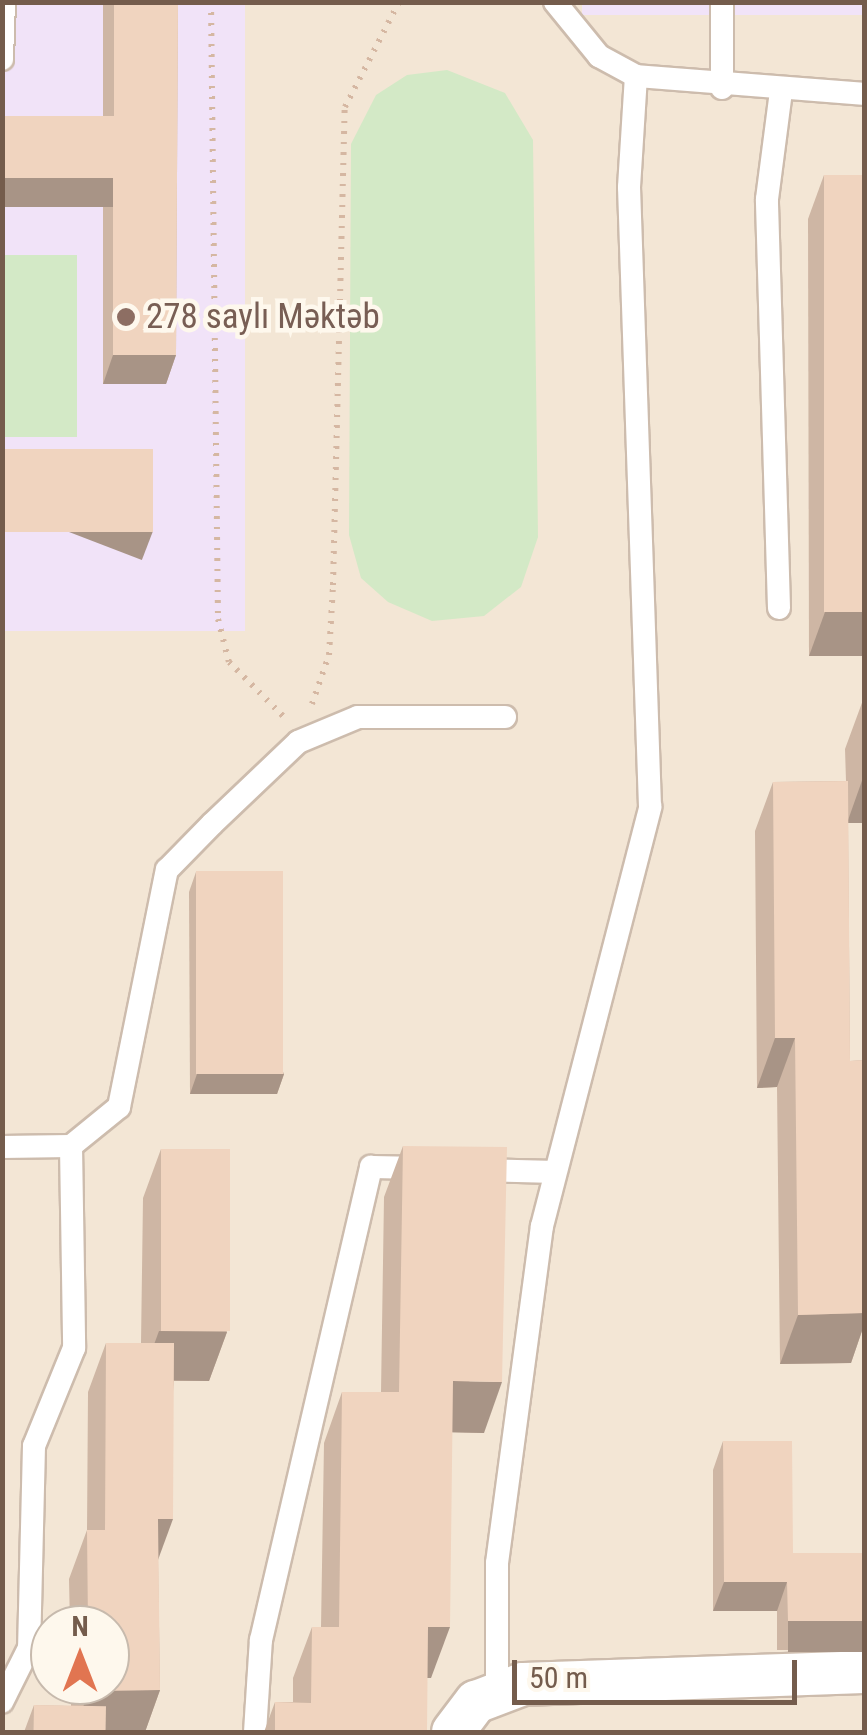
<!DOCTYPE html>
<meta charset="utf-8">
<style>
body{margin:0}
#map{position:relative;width:867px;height:1735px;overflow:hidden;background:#fcf4e7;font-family:"Roboto Condensed",sans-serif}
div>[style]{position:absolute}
.residential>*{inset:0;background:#f3e6d5}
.education>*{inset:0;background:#f1e3f8;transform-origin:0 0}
.green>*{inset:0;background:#d3e9c6;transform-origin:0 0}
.path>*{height:6px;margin-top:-3px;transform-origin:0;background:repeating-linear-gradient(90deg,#d5b7a2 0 2.5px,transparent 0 10.5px)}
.roads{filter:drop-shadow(2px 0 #cdbcad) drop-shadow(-2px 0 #cdbcad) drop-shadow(0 2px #cdbcad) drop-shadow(0 -2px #cdbcad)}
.lane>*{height:22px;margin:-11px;padding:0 11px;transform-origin:11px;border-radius:11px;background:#fff}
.street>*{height:42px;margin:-21px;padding:0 21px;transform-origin:21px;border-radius:21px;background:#fff}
.wall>*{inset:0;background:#ceb6a4}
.shaded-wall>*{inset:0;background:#a89486;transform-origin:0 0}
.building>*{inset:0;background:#f0d4bf;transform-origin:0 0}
.dots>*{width:28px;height:28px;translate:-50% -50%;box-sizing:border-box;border:5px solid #fef8ed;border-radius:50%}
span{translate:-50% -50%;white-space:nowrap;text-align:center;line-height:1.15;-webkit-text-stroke:9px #fef8ed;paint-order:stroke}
.education-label{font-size:35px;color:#785e54}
.left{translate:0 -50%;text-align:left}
.frame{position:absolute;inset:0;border:5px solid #745c4c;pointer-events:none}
.north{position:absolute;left:30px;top:1605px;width:100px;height:100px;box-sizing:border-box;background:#fef8ed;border:2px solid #c7baad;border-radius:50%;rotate:0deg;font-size:28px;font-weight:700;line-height:40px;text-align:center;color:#745c4c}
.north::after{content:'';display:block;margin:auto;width:35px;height:45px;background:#e17551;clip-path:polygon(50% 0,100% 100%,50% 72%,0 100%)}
.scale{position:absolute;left:512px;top:1660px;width:285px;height:45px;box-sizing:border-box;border:5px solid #745c4c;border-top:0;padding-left:12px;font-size:30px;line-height:35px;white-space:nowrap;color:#745c4c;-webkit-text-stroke:8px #fef8ed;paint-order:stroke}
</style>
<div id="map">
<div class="residential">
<div style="clip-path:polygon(evenodd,3px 3px,864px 3px,864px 1732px,3px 1732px,3px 3px,50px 1625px,110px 1625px,110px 1685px,50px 1685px,50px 1625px)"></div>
</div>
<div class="education">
<div style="left:864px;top:2px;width:13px;height:282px;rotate:90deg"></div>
<div style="left:3px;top:3px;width:242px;height:628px"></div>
</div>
<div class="green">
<div style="clip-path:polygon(447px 70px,505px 93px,533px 140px,538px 537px,521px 587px,484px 616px,432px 621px,388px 602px,361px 578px,349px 535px,351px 144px,376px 95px,407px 75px)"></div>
<div style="left:3px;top:255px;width:74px;height:182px"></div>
</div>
<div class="path">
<div style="left:211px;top:2px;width:617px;rotate:89.35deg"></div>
<div style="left:218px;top:619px;width:44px;rotate:75.7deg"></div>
<div style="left:229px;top:662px;width:78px;rotate:45deg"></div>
<div style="left:312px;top:704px;width:52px;rotate:-70.9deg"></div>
<div style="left:329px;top:655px;width:70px;rotate:-86.7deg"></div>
<div style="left:333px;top:585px;width:478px;rotate:-88.6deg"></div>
<div style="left:345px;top:107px;width:118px;rotate:-62.8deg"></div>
</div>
<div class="roads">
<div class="lane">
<div style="left:555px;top:2px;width:70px;rotate:50.8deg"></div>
<div style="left:599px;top:56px;width:42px;rotate:28.4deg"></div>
<div style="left:636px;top:76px;width:229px;rotate:4.5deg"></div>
<div style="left:2px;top:59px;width:57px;rotate:-88deg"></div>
<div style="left:722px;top:88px;width:86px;rotate:-90deg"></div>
<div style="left:779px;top:608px;width:409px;rotate:-91.7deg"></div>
<div style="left:767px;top:199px;width:109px;rotate:-82.6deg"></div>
<div style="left:71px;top:1146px;width:62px;rotate:-39.1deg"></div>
<div style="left:119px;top:1107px;width:242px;rotate:-78.6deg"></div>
<div style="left:167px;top:870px;width:64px;rotate:-45.6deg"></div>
<div style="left:212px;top:824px;width:119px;rotate:-43.6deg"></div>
<div style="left:298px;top:742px;width:65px;rotate:-22.6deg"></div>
<div style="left:358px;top:717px;width:147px"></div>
<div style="left:2px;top:1147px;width:69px;rotate:-0.8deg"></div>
<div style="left:71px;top:1146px;width:202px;rotate:89.1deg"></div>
<div style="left:74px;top:1348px;width:106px;rotate:112.2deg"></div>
<div style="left:34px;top:1446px;width:202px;rotate:91.4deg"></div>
<div style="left:29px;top:1648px;width:60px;rotate:116.6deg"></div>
<div style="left:479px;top:1170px;width:76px;rotate:1.5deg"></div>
<div style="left:497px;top:1689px;width:126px;rotate:-90deg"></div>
<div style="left:497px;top:1563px;width:340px;rotate:-82.4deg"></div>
<div style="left:542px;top:1226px;width:433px;rotate:-75.5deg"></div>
<div style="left:650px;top:807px;width:620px;rotate:-91.94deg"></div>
<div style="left:629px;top:187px;width:111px;rotate:-86.4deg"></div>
<div style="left:255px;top:1732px;width:92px;rotate:-86.3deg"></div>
<div style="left:261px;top:1640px;width:486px;rotate:-76.9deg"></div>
<div style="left:371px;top:1167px;width:51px;rotate:1.1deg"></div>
</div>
<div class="street">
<div style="left:453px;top:1732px;width:38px;rotate:-53deg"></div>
<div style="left:476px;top:1702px;width:50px;rotate:-21deg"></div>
<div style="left:523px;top:1684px;width:341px;rotate:-2deg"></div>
</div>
</div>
<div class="wall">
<div style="clip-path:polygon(103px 2px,178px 2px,176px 355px,166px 384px,103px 384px,103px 207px,2px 207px,103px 116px)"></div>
<div style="clip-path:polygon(824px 175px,864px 656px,809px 656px,808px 219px)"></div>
<div style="clip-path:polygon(863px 700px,864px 700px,864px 823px,848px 823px,850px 1061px,864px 1060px,864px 1325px,851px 1363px,780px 1364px,777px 1087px,757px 1088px,755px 831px,773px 782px,846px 781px,845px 749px)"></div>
<div style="clip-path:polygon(196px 872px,284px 1074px,277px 1094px,190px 1094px,189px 892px)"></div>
<div style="clip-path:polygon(403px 1146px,484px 1433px,452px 1432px,431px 1678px,427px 1678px,427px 1732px,264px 1732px,275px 1702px,293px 1702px,293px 1678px,312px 1627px,321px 1627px,324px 1443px,342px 1392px,381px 1392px,384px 1197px)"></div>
<div style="clip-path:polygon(161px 1149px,227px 1332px,209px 1381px,174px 1381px,158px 1559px,160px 1690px,145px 1732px,24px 1732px,34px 1705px,71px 1706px,71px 1685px,110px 1685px,110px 1625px,70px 1625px,69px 1579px,87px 1530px,88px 1392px,106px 1343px,141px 1343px,143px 1198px)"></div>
<div style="clip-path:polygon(723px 1441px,793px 1553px,864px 1553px,864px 1650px,777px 1650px,777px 1611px,713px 1611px,713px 1470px)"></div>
</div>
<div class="shaded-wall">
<div style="left:2px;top:178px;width:111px;height:29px"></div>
<div style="clip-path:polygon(113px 355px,176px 355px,166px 384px,103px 384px)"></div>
<div style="left:153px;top:531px;width:31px;height:151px;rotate:111deg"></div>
<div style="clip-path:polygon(825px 612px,864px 612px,864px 656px,809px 656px)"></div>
<div style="clip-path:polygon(864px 775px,864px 823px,847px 823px)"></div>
<div style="clip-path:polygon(775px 1038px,795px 1038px,777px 1087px,757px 1088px)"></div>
<div style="clip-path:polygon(197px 1074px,284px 1074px,277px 1094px,190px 1094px)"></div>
<div style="clip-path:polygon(864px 1313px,864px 1325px,851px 1363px,780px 1364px,798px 1315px)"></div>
<div style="clip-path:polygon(159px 1331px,227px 1332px,209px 1381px,141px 1380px)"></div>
<div style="clip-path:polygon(453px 1381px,502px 1382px,484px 1433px,434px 1432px)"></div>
<div style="clip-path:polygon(158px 1519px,173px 1519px,155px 1568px)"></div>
<div style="clip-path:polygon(724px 1582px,787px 1582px,777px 1611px,713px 1611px)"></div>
<div style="left:788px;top:1621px;width:76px;height:31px"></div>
<div style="clip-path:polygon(428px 1627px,450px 1627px,431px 1678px,409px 1678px)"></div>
<div style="clip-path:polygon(160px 1690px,145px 1732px,74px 1732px,89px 1691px)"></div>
</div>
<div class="building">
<div style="clip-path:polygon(114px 2px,178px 2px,176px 355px,113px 355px,113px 178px,2px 178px,2px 116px,114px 116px)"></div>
<div style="left:824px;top:175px;width:40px;height:437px"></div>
<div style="left:2px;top:449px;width:151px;height:83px"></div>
<div style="clip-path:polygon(863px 700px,864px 700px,864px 755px)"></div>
<div style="clip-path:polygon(848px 781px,850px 1061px,864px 1060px,864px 1313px,798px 1315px,795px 1038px,775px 1038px,773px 782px)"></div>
<div style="left:283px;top:871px;width:203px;height:87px;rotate:90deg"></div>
<div style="clip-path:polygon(403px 1146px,507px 1147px,502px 1382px,453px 1381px,450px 1627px,428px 1627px,427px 1732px,275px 1732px,275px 1702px,311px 1703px,312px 1627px,339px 1627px,342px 1392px,399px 1392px)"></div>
<div style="left:161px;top:1149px;width:69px;height:182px"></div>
<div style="clip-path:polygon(106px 1343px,174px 1343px,173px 1519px,158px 1519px,160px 1690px,89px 1691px,89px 1685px,110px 1685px,110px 1625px,88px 1625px,87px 1530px,105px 1530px)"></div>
<div style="clip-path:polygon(723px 1441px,792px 1441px,793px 1553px,864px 1553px,864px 1621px,788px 1621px,787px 1582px,724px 1582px)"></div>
<div style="left:34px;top:1705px;width:72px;height:27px;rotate:1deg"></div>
</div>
<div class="dots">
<div style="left:126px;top:317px;background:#8d6e63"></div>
</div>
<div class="education-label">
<span class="left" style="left:146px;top:317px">278 saylı Məktəb</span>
</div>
<div class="frame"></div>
<div class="north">N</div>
<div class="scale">50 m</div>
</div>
